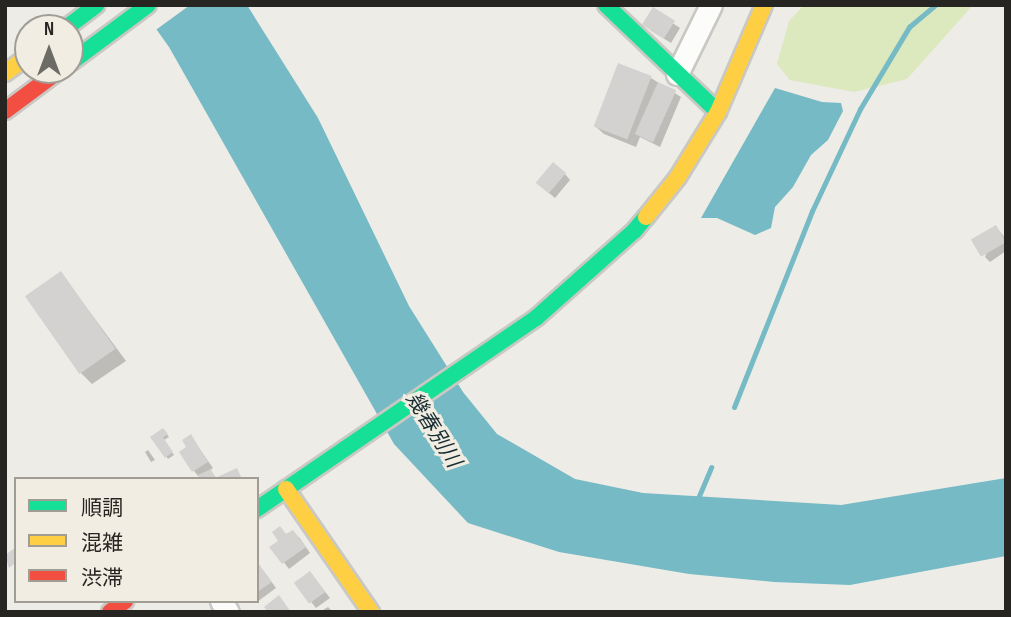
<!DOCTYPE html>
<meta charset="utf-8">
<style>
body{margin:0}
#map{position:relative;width:1011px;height:617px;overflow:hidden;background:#eeece6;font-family:"Sofia Sans Condensed","Noto Sans JP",sans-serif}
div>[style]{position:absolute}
.green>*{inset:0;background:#dce8bd}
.water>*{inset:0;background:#75bac5}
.pier>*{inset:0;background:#eeece6}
.shadow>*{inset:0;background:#0003}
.stream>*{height:5px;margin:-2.5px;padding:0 2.5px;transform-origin:2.5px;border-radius:2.5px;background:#75bac5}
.building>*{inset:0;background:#d4d2d1;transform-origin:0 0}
.roads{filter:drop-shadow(2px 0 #c9c8c3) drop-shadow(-2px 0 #c9c8c3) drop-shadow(0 2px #c9c8c3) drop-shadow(0 -2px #c9c8c3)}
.street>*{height:21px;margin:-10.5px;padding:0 10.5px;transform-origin:10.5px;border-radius:10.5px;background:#fcfcfb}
.fast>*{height:16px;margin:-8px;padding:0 8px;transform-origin:8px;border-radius:8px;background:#16e098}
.slow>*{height:16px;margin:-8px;padding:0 8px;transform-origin:8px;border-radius:8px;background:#ffcf43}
.jam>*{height:16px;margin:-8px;padding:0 8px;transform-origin:8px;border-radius:8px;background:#f24e42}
span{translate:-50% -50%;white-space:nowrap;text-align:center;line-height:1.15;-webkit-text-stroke:6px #f1ede3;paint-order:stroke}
.water-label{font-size:21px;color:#172d32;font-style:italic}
.frame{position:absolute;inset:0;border:7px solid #272521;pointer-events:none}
.legend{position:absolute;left:14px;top:477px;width:245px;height:126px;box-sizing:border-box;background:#f1ede3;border:2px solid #a09d95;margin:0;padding:9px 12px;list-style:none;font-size:21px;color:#272521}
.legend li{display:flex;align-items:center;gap:14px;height:35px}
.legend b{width:35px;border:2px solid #a09d95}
.north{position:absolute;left:14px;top:14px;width:70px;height:70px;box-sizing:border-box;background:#f1ede3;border:2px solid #a09d95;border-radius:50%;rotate:0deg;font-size:19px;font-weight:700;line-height:28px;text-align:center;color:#272521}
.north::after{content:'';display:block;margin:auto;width:24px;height:32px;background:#6d6b66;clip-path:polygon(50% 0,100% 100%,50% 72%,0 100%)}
</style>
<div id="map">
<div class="green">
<div style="clip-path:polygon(804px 5px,973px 5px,907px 79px,854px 92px,790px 80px,777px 64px,789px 21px)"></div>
</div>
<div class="water">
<div style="clip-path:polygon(139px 5px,247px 5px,318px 118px,409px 306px,463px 392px,497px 434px,575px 479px,643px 493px,841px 505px,1006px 478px,1006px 556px,850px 585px,774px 582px,689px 574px,559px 552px,468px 523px,394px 444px,169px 47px)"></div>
<div style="clip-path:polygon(775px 88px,822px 102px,841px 103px,843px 111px,828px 140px,811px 155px,793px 187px,775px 207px,771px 228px,755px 235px,717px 218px,701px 218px)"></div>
</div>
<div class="pier">
<div style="clip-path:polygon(135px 5px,190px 5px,153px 32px)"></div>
</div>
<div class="shadow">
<div style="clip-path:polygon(653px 10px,680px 28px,671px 43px,650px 30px)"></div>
<div style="clip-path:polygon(651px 78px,681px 97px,660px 147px,640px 137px,636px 147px,604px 134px,595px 126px)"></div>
<div style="clip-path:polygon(565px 174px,570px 180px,555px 198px,543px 188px)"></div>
<div style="clip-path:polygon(996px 227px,1006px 239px,1006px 251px,990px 262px,985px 257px)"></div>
<div style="clip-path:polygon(61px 273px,126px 361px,92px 384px,81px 373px)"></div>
<div style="clip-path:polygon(163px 430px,169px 437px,164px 440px,174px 455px,168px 459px,153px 437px)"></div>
<div style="clip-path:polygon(191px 437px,213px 468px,210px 470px,217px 479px,199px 477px,194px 471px,182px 452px,189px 448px)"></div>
<div style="clip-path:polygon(148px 450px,155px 460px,151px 462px,145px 452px)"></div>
<div style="clip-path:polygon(287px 536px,299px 537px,310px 553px,289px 569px,272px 547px)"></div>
<div style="clip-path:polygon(257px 562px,276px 588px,257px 602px)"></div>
<div style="clip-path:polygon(315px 579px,330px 598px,316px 608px,296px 583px)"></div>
<div style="clip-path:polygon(328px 607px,333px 612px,320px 612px)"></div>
</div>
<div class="stream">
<div style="left:734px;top:407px;width:211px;rotate:-68.3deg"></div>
<div style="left:812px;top:211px;width:113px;rotate:-64.8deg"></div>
<div style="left:860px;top:109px;width:96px;rotate:-59.1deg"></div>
<div style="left:909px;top:27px;width:34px;rotate:-40deg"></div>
<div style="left:696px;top:503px;width:39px;rotate:-67deg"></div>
</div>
<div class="building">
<div style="left:653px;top:7px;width:26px;height:21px;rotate:32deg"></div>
<div style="left:618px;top:63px;width:36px;height:68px;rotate:21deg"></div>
<div style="left:658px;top:82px;width:20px;height:57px;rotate:24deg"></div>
<div style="left:553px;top:162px;width:17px;height:27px;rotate:40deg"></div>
<div style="left:996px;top:225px;width:20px;height:29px;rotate:60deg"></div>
<div style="left:61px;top:271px;width:95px;height:44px;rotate:55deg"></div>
<div style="clip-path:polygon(163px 428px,168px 434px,163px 437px,173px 452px,165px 458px,150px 437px)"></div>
<div style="clip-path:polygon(191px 434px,208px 462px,192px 472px,179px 452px,186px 447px,182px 440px)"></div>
<div style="clip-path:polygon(237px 468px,242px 479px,200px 479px,198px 475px,211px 469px,215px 478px)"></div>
<div style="clip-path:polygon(280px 526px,286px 534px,293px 530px,306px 547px,282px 564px,269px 547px,278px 541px,272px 532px)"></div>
<div style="clip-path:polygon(15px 548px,16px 562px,9px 568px,5px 555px)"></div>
<div style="clip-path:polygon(257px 562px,272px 582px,257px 592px)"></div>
<div style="left:310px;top:571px;width:26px;height:20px;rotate:54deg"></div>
<div style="clip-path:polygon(279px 595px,291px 612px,268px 612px,264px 607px)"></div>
</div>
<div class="roads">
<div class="street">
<div style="left:677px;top:74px;width:77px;rotate:-63.8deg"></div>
<div style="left:221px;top:601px;width:13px;rotate:58deg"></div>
</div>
<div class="fast">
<div style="left:606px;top:5px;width:155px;rotate:43.7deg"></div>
<div style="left:66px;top:28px;width:38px;rotate:-37deg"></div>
<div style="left:70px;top:63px;width:97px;rotate:-36.6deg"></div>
<div style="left:257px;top:509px;width:338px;rotate:-34.4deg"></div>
<div style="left:536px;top:318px;width:132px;rotate:-41.6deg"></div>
<div style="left:635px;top:230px;width:17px;rotate:-50deg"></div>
</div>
<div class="slow">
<div style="left:5px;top:73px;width:29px;rotate:-36deg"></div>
<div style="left:646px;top:217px;width:51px;rotate:-51.3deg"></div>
<div style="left:678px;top:177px;width:76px;rotate:-58.4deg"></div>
<div style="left:718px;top:112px;width:116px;rotate:-66.7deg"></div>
<div style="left:286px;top:489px;width:150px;rotate:55.4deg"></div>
</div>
<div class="jam">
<div style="left:5px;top:111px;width:69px;rotate:-36.7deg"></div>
<div style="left:110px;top:612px;width:19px;rotate:-36deg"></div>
</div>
</div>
<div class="water-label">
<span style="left:433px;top:430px;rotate:58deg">幾春別川</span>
</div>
<div class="frame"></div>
<ul class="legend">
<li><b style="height:9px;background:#16e098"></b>順調</li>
<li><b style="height:9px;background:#ffcf43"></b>混雑</li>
<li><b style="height:9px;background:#f24e42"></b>渋滞</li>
</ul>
<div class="north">N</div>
</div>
